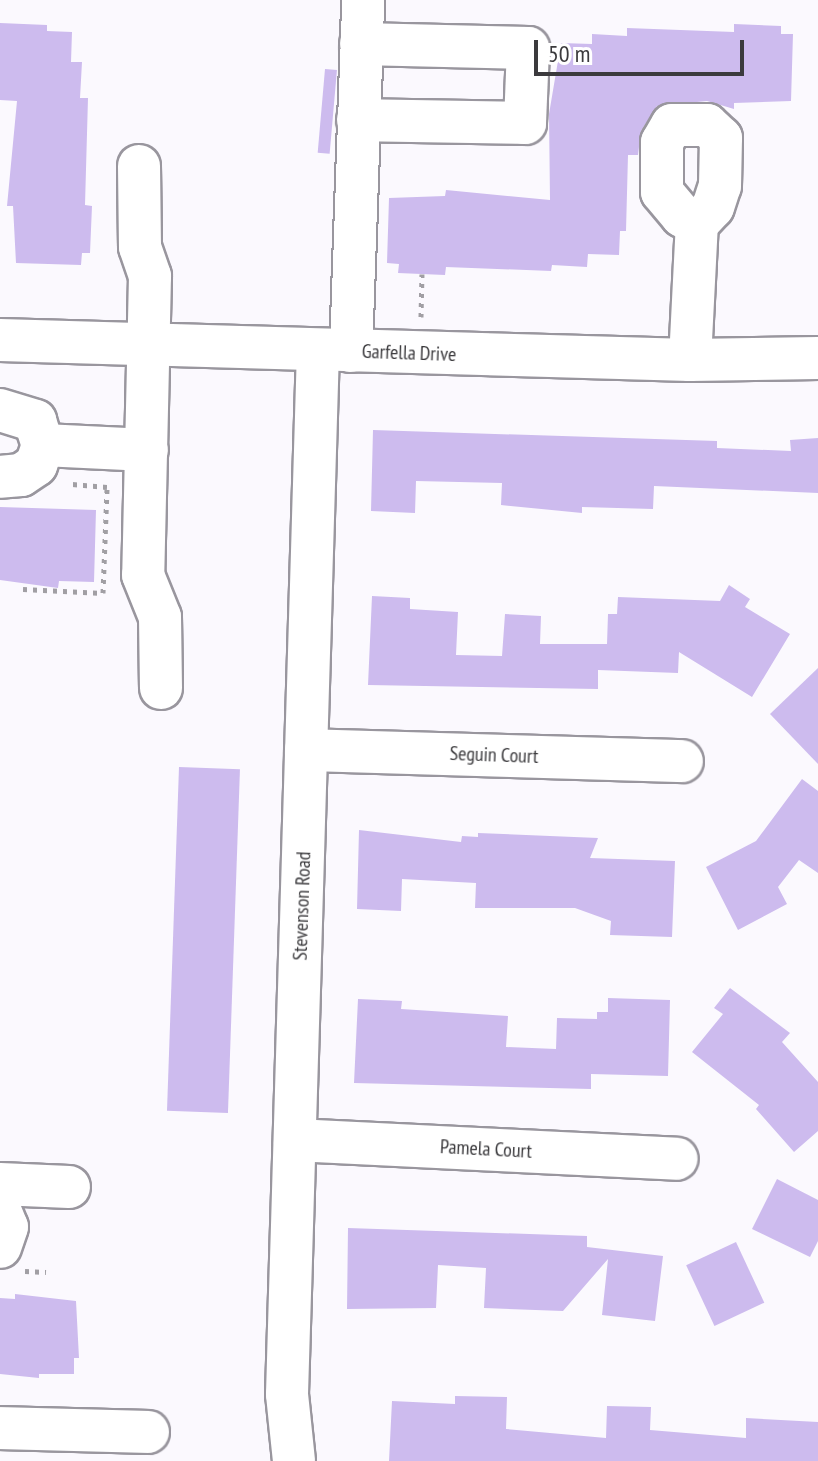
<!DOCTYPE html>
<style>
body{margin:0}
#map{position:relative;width:818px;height:1461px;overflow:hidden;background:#fbf9fe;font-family:"PT Sans Narrow",sans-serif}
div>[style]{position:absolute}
.building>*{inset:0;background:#cdbbee;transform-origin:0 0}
.path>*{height:5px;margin-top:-2.5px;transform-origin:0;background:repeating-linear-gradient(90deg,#a19fa4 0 4px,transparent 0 10px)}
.roads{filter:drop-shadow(2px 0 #99969e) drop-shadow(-2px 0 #99969e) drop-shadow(0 2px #99969e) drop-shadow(0 -2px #99969e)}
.minor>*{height:42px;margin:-21px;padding:0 21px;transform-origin:21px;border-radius:21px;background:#fff}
span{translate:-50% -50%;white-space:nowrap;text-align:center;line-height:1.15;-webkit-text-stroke:7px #fff;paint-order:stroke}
.street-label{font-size:20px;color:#3b3a3d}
.scale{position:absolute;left:534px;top:40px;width:210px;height:36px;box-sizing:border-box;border:4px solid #3b3a3d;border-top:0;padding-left:10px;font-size:24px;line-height:28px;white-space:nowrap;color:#3b3a3d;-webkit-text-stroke:6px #fff;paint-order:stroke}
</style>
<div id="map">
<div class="building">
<div style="clip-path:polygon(0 23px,47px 25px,47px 31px,72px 32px,71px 62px,82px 62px,80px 98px,88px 98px,85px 205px,92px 206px,90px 253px,82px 253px,81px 265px,16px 263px,13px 206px,7px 206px,17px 101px,0 100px)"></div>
<div style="clip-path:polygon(734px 24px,781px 26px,781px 34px,793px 34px,791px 101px,734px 103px,734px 109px,707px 101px,657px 106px,641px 131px,638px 155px,628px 155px,626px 231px,620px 231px,619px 255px,588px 254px,587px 267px,552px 265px,551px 271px,446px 267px,445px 275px,398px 273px,399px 264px,387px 263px,389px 198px,445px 196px,446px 190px,550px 200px,549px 114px,561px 43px,592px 44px,592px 34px,627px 36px,627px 28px,734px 32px)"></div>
<div style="left:325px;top:69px;width:12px;height:84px;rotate:5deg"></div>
<div style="clip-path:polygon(373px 430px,717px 441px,717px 448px,791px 451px,790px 440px,818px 438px,818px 493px,654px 486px,653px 509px,582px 507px,582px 513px,501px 505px,502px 483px,416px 481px,415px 513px,371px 511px)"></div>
<div style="clip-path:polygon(0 507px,96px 510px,94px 582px,59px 581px,58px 588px,0 580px)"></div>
<div style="clip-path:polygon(729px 585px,750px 599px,745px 607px,790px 634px,752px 697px,679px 652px,678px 673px,598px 670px,598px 689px,368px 685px,372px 596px,410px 598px,410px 609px,458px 612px,456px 655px,502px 656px,505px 614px,541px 616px,540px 644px,607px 644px,608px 614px,617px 614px,618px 597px,720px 601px)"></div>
<div style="clip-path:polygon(818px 668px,818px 764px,770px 714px)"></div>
<div style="left:179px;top:767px;width:61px;height:344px;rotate:2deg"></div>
<div style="clip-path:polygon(802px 779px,818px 791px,818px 873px,799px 860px,778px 887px,787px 904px,738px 930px,706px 867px,756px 841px)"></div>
<div style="clip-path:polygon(359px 830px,461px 842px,462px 836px,478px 837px,478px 833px,598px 838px,590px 858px,675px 861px,672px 937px,610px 935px,611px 921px,575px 908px,475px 908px,476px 883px,402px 879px,401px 911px,357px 909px)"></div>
<div style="clip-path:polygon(730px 988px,790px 1033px,782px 1042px,818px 1082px,818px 1131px,794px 1152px,756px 1109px,759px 1105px,692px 1052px,723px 1014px,714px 1008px)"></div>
<div style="clip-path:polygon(608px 998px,670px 1000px,668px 1076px,591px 1074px,591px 1089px,354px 1083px,358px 999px,402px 1001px,401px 1009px,508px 1016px,506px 1047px,556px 1049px,557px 1018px,597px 1019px,597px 1012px,608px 1012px)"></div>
<div style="clip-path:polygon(777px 1179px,818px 1200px,818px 1241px,810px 1257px,752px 1229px)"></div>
<div style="clip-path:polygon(348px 1228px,587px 1236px,587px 1247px,663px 1256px,655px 1321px,602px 1315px,608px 1259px,563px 1311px,484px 1308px,486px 1268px,438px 1265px,436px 1308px,347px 1309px)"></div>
<div style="left:736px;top:1242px;width:67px;height:55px;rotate:65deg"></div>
<div style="clip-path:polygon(15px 1294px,76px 1301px,79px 1358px,74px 1358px,74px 1374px,39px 1374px,39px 1378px,0 1374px,0 1298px,15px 1299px)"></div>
<div style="clip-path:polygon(455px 1396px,507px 1397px,506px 1429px,606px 1438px,607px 1406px,651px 1407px,650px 1430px,746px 1438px,746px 1418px,818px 1422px,818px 1461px,389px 1461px,392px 1401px,455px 1404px)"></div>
</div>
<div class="path">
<div style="left:421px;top:317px;width:43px;rotate:-88.7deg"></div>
<div style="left:23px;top:589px;width:80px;rotate:2.9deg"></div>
<div style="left:103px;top:593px;width:106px;rotate:-87.8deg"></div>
<div style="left:107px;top:487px;width:35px;rotate:-175deg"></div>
<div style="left:25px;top:1271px;width:21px;rotate:3deg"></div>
</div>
<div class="roads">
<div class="minor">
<div style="left:358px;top:120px;width:167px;rotate:1deg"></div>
<div style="left:525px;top:123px;width:75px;rotate:-87.7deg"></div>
<div style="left:528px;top:48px;width:167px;rotate:-178.6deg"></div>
<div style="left:139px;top:166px;width:81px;rotate:89.3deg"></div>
<div style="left:140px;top:247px;width:31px;rotate:71deg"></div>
<div style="left:150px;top:276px;width:299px;rotate:91.3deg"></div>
<div style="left:143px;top:575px;width:45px;rotate:68deg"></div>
<div style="left:160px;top:617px;width:71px;rotate:89.2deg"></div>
<div style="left:0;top:340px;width:690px;rotate:1.66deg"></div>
<div style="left:690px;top:360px;width:128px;rotate:-0.9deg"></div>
<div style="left:351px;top:351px;width:351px;rotate:-88deg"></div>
<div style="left:690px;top:360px;width:136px;rotate:-87.1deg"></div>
<div style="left:697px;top:224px;width:23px;rotate:-47deg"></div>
<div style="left:713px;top:207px;width:22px;rotate:-72deg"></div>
<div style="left:720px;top:186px;width:48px;rotate:-88.8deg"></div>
<div style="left:721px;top:138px;width:19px;rotate:-137deg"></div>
<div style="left:707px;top:125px;width:35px;rotate:180deg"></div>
<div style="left:672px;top:125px;width:20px;rotate:120deg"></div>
<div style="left:662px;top:142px;width:50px;rotate:90deg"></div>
<div style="left:662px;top:192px;width:31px;rotate:50deg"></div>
<div style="left:682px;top:216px;width:17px;rotate:28deg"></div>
<div style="left:0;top:410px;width:37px;rotate:17deg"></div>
<div style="left:35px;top:421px;width:25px;rotate:72deg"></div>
<div style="left:43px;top:445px;width:21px;rotate:109deg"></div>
<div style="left:36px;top:465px;width:18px;rotate:146deg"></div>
<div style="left:21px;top:475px;width:21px;rotate:175deg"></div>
<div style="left:43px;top:445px;width:104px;rotate:2.8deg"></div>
<div style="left:306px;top:750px;width:376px;rotate:1.7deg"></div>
<div style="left:295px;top:1140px;width:382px;rotate:2.8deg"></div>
<div style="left:0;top:1184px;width:69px;rotate:2.5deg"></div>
<div style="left:0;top:1210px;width:18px;rotate:68deg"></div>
<div style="left:7px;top:1227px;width:21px;rotate:109deg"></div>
<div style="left:0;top:1428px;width:148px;rotate:1.5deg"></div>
<div style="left:294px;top:1461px;width:67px;rotate:-96deg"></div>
<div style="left:287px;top:1394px;width:1043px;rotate:-88.3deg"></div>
</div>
</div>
<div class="street-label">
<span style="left:409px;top:353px;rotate:2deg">Garfella Drive</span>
<span style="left:494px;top:755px;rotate:2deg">Seguin Court</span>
<span style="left:302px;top:906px;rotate:-88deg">Stevenson Road</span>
<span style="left:486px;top:1149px;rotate:3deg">Pamela Court</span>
</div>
<div class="scale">50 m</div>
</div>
